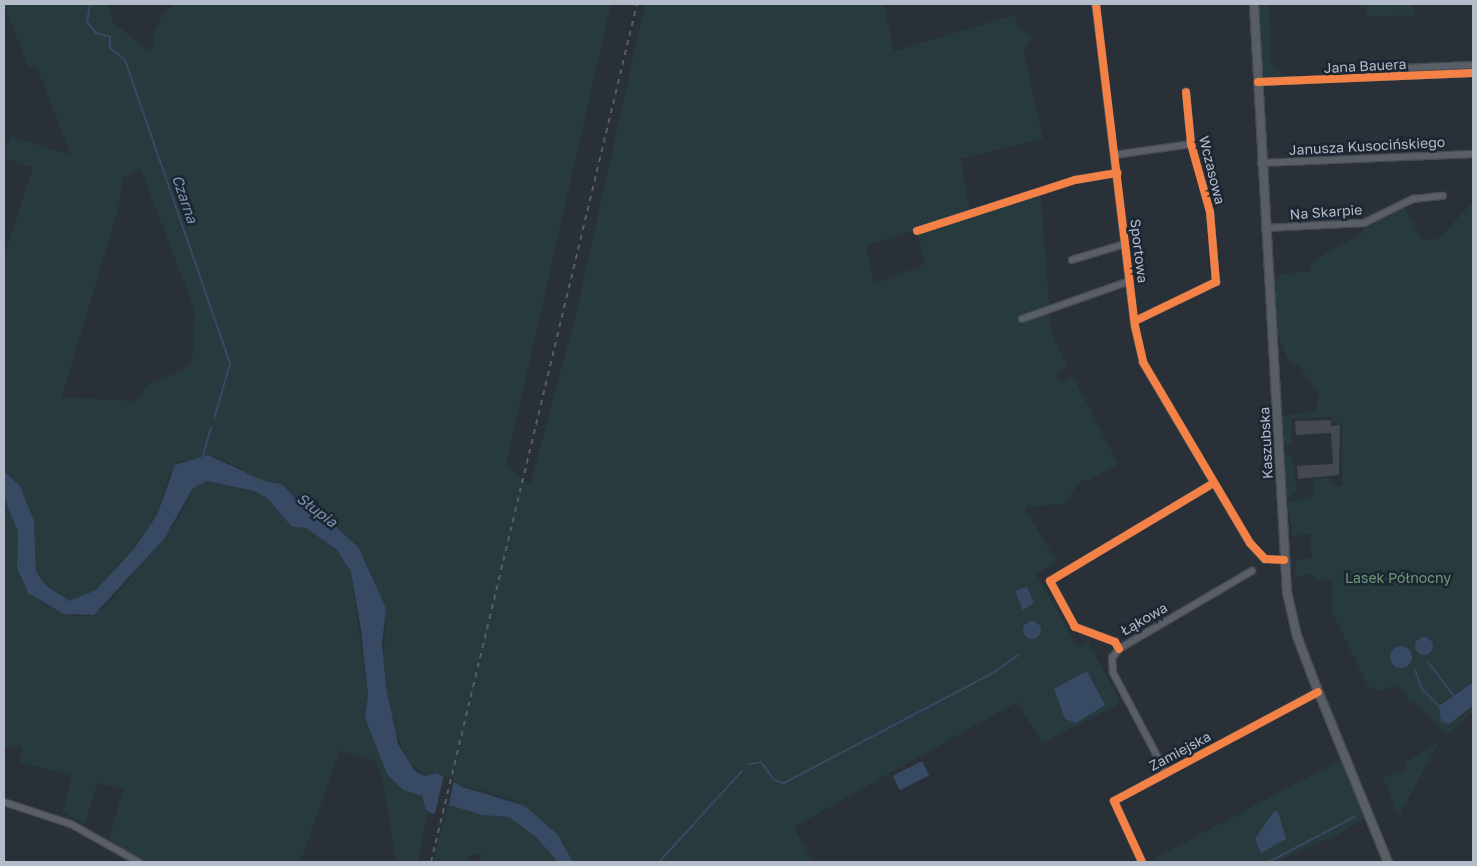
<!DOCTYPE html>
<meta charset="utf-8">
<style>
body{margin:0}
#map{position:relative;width:1477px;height:866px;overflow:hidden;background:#2a3038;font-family:"Golos Text",sans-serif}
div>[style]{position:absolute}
.green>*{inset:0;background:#273a3e}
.water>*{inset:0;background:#384963;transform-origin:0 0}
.round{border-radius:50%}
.pier>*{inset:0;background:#2a3038}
.stream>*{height:2px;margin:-1px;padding:0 1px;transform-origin:1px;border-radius:1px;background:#384963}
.building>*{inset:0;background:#444950}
.roads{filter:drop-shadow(1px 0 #484c53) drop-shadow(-1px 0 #484c53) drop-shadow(0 1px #484c53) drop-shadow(0 -1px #484c53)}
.street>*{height:5.5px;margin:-2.75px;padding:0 2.75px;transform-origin:2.75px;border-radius:2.75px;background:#5a5e66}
.secondary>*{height:8px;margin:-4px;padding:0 4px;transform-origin:4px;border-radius:4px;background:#595d64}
.rail>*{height:2px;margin-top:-1px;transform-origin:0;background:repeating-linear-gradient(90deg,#595d64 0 5px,transparent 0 10px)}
.cycleway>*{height:8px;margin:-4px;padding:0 4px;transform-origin:4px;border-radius:4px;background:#f48246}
span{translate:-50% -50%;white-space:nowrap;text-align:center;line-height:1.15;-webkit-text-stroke:5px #1d2633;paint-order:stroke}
.street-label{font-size:14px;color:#b4bcc9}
.park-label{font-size:14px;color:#6b9a76}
.water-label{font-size:15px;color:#7c92b1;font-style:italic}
.frame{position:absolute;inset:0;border:5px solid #b4bcc9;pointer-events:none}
</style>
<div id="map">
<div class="green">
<div style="clip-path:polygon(evenodd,4px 4px,108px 4px,113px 22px,149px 52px,153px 50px,153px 33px,164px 12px,176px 4px,611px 4px,506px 465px,530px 485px,576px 314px,645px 4px,884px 4px,894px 51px,1015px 15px,1017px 25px,1032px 37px,1024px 52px,1043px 139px,961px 159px,970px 212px,866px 246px,874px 284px,925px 264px,917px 231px,1041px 195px,1051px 331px,1068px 367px,1057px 373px,1061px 383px,1073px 376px,1118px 464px,1090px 480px,1081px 480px,1065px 504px,1026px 507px,1026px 511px,1057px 562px,1036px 574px,1078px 648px,1088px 642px,1121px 703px,1042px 743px,1017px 702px,794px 827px,813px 862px,573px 862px,564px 844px,525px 806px,495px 794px,426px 776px,408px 762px,392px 723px,383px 667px,386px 608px,360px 548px,319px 511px,302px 506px,282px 484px,264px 481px,217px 457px,179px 462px,169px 476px,157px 515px,134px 549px,96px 590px,69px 601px,60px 597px,45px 585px,36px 571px,34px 521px,20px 486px,4px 471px,4px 256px,33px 168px,4px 158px,4px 144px,8px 145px,11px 137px,71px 155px,37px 68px,28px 66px,4px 4px,141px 170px,195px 311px,192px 361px,183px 370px,150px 383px,135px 401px,62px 397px,120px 202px,123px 178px,141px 170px)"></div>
<div style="clip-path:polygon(1257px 4px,1269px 4px,1271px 63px,1285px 78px,1265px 80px,1261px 75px)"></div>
<div style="clip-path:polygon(1366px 4px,1413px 4px,1414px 15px,1367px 17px)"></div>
<div style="clip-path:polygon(1473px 202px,1473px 682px,1443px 702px,1459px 719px,1473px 706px,1473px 711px,1447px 735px,1413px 700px,1410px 702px,1398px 684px,1378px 692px,1375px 687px,1370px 690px,1332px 613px,1332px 578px,1319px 581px,1311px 574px,1294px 578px,1296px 560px,1312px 558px,1310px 534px,1293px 536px,1287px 503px,1314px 495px,1313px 479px,1332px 478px,1333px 486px,1342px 486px,1342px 423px,1333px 423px,1330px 417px,1291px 419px,1291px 445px,1282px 446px,1281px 416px,1315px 412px,1319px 394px,1300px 367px,1289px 361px,1278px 337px,1274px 281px,1282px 274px,1311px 271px,1311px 262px,1363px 233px,1363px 227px,1404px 207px,1422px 240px,1438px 239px)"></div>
<div style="clip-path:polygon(1288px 455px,1293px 459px,1296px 490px,1289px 497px,1285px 493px,1283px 459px)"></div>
<div style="clip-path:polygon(207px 481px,254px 491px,267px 498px,292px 527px,306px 528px,337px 550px,351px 572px,368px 695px,365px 718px,386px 772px,410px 793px,422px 796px,428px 811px,418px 862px,396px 862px,383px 779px,374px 760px,340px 751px,300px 862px,145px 862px,114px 847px,109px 840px,123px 789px,97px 783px,85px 825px,63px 812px,72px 776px,19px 762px,23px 747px,4px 747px,4px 498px,19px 531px,17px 568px,25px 588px,45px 605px,72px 616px,89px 616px,106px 606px,145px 561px,180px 517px,193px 488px)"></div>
<div style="clip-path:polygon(1439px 742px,1400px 814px,1398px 815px,1383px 777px,1407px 770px,1404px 763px)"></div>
<div style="clip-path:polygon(1340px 760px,1364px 818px,1337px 835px,1274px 862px,1148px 862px)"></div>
<div style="clip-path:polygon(448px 805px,482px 815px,509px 817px,536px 837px,558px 862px,478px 862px,483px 856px,479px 854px,470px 856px,468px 862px,433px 862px)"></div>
</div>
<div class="water">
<div style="clip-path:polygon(208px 455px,264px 481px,282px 484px,302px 506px,319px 511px,359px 548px,386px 608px,382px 644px,386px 687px,398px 744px,415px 771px,425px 776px,436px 773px,463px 787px,525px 806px,558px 835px,573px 862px,558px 862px,536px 837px,509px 817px,482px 815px,449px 805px,433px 814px,426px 810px,422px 796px,403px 790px,387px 774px,365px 718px,368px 695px,361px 630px,351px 572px,337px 550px,306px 528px,292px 527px,267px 498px,254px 491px,207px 481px,193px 488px,164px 539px,94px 615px,64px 614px,28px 593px,17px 568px,18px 531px,4px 498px,4px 471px,20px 486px,34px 521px,36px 571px,45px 585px,69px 601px,96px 590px,134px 549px,157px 515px,175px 465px)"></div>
<div style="clip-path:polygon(1027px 587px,1034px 603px,1023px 610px,1015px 591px)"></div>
<div class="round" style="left:1023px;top:621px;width:18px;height:18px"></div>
<div class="round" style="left:1415px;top:637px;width:18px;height:18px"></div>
<div class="round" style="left:1390px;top:646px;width:22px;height:22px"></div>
<div style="clip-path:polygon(1087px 671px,1105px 705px,1076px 723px,1065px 719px,1054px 689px)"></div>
<div style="clip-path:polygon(1473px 682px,1473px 706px,1449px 724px,1441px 721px,1439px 706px)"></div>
<div style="left:922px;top:761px;width:16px;height:33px;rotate:63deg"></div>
<div style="clip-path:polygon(1274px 811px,1278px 811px,1286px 839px,1261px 853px,1255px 839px)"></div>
</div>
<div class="pier">
<div style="clip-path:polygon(444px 775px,454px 779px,449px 804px,434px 817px)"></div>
</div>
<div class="stream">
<div style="left:90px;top:4px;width:18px;rotate:99deg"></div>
<div style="left:87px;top:22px;width:14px;rotate:51deg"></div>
<div style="left:96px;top:33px;width:15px;rotate:16deg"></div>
<div style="left:110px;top:37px;width:11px;rotate:90deg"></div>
<div style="left:110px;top:48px;width:19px;rotate:39deg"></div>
<div style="left:125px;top:60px;width:322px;rotate:70.9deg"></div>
<div style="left:230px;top:364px;width:57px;rotate:106.2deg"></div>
<div style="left:202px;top:459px;width:33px;rotate:-74deg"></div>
<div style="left:1428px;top:662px;width:41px;rotate:52.9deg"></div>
<div style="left:1415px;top:670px;width:20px;rotate:70deg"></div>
<div style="left:1422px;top:689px;width:24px;rotate:45deg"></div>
<div style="left:749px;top:764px;width:12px;rotate:-9deg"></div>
<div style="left:761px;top:762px;width:22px;rotate:54deg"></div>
<div style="left:774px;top:780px;width:10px;rotate:17deg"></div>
<div style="left:784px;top:783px;width:240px;rotate:-27.8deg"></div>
<div style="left:996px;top:671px;width:27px;rotate:-36deg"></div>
<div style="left:659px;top:862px;width:123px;rotate:-47.6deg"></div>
<div style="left:1269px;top:862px;width:98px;rotate:-27.9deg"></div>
</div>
<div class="building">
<div style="clip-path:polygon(1331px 420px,1331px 426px,1340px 425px,1339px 475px,1298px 479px,1297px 466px,1333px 464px,1331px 433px,1296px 435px,1295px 421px)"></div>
</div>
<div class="roads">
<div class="street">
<div style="left:1096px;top:4px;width:324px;rotate:83.1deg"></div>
<div style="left:1135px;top:326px;width:37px;rotate:77deg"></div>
<div style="left:1143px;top:362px;width:210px;rotate:59.4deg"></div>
<div style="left:1250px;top:543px;width:22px;rotate:47deg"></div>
<div style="left:1265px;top:559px;width:19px;rotate:3deg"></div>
<div style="left:1385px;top:77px;width:19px;rotate:-28deg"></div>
<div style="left:1402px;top:68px;width:71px;rotate:-2.4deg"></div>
<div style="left:1258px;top:82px;width:215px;rotate:-2.4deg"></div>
<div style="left:1115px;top:155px;width:77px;rotate:-8.2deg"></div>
<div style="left:1261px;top:163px;width:212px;rotate:-2.4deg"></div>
<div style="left:1265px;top:228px;width:99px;rotate:-2.9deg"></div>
<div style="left:1364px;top:223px;width:55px;rotate:-26.1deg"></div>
<div style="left:1413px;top:199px;width:30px;rotate:-6deg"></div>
<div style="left:917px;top:231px;width:166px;rotate:-17.9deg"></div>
<div style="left:1075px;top:180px;width:43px;rotate:-9.5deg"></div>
<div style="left:1072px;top:260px;width:55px;rotate:-16.8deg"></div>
<div style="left:1022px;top:319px;width:114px;rotate:-19.4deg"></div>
<div style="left:1135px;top:321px;width:90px;rotate:-25.7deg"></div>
<div style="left:1216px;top:282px;width:70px;rotate:-94.9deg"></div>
<div style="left:1210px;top:212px;width:71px;rotate:-105.6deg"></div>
<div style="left:1191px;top:144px;width:52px;rotate:-95.5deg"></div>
<div style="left:1119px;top:649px;width:8px;rotate:-120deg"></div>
<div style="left:1115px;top:642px;width:43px;rotate:-159.4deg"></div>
<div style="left:1075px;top:627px;width:52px;rotate:-118.5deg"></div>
<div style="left:1050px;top:581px;width:191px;rotate:-30.9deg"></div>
<div style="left:1166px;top:773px;width:113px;rotate:-117.9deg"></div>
<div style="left:1113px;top:673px;width:15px;rotate:-94deg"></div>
<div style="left:1112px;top:658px;width:11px;rotate:-52deg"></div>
<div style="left:1119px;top:649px;width:154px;rotate:-30.4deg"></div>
<div style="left:4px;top:802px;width:71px;rotate:18.2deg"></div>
<div style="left:71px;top:824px;width:78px;rotate:29.2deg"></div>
<div style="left:1142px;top:862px;width:67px;rotate:-114.7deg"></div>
<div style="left:1114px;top:801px;width:231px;rotate:-28.1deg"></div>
</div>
<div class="secondary">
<div style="left:1254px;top:4px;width:589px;rotate:86.79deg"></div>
<div style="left:1287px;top:592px;width:45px;rotate:77.2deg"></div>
<div style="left:1297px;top:636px;width:48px;rotate:69.3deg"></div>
<div style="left:1314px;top:681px;width:196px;rotate:67.8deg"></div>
</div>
</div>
<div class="rail">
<div style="left:431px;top:862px;width:882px;rotate:-76.5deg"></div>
</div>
<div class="cycleway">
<div style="left:1096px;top:4px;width:324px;rotate:83.1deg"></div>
<div style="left:1135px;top:326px;width:37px;rotate:77deg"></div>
<div style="left:1143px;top:362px;width:210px;rotate:59.4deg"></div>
<div style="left:1250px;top:543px;width:22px;rotate:47deg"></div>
<div style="left:1265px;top:559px;width:19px;rotate:3deg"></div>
<div style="left:1258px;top:82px;width:215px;rotate:-2.4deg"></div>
<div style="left:917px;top:231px;width:166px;rotate:-17.9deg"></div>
<div style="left:1075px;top:180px;width:43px;rotate:-9.5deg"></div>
<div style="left:1135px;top:321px;width:90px;rotate:-25.7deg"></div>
<div style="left:1216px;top:282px;width:70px;rotate:-94.9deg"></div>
<div style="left:1210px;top:212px;width:71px;rotate:-105.6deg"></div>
<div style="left:1191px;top:144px;width:52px;rotate:-95.5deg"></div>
<div style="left:1119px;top:649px;width:8px;rotate:-120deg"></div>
<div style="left:1115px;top:642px;width:43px;rotate:-159.4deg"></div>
<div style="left:1075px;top:627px;width:52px;rotate:-118.5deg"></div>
<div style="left:1050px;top:581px;width:191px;rotate:-30.9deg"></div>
<div style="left:1142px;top:862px;width:67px;rotate:-114.7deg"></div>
<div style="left:1114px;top:801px;width:231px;rotate:-28.1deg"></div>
</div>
<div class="street-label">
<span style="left:1365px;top:66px;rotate:-3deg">Jana Bauera</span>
<span style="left:1367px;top:146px;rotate:-3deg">Janusza Kusocińskiego</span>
<span style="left:1212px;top:170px;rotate:76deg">Wczasowa</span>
<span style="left:1326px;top:212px;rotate:-4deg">Na Skarpie</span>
<span style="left:1139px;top:251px;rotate:83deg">Sportowa</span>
<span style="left:1266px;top:443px;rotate:-93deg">Kaszubska</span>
<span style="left:1144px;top:619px;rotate:-30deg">Łąkowa</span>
<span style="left:1180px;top:751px;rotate:-28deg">Zamiejska</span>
</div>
<div class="park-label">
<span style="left:1398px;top:578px">Lasek Północny</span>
</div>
<div class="water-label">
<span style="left:185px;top:199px;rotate:71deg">Czarna</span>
<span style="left:317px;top:510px;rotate:37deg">Słupia</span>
</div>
<div class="frame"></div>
</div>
